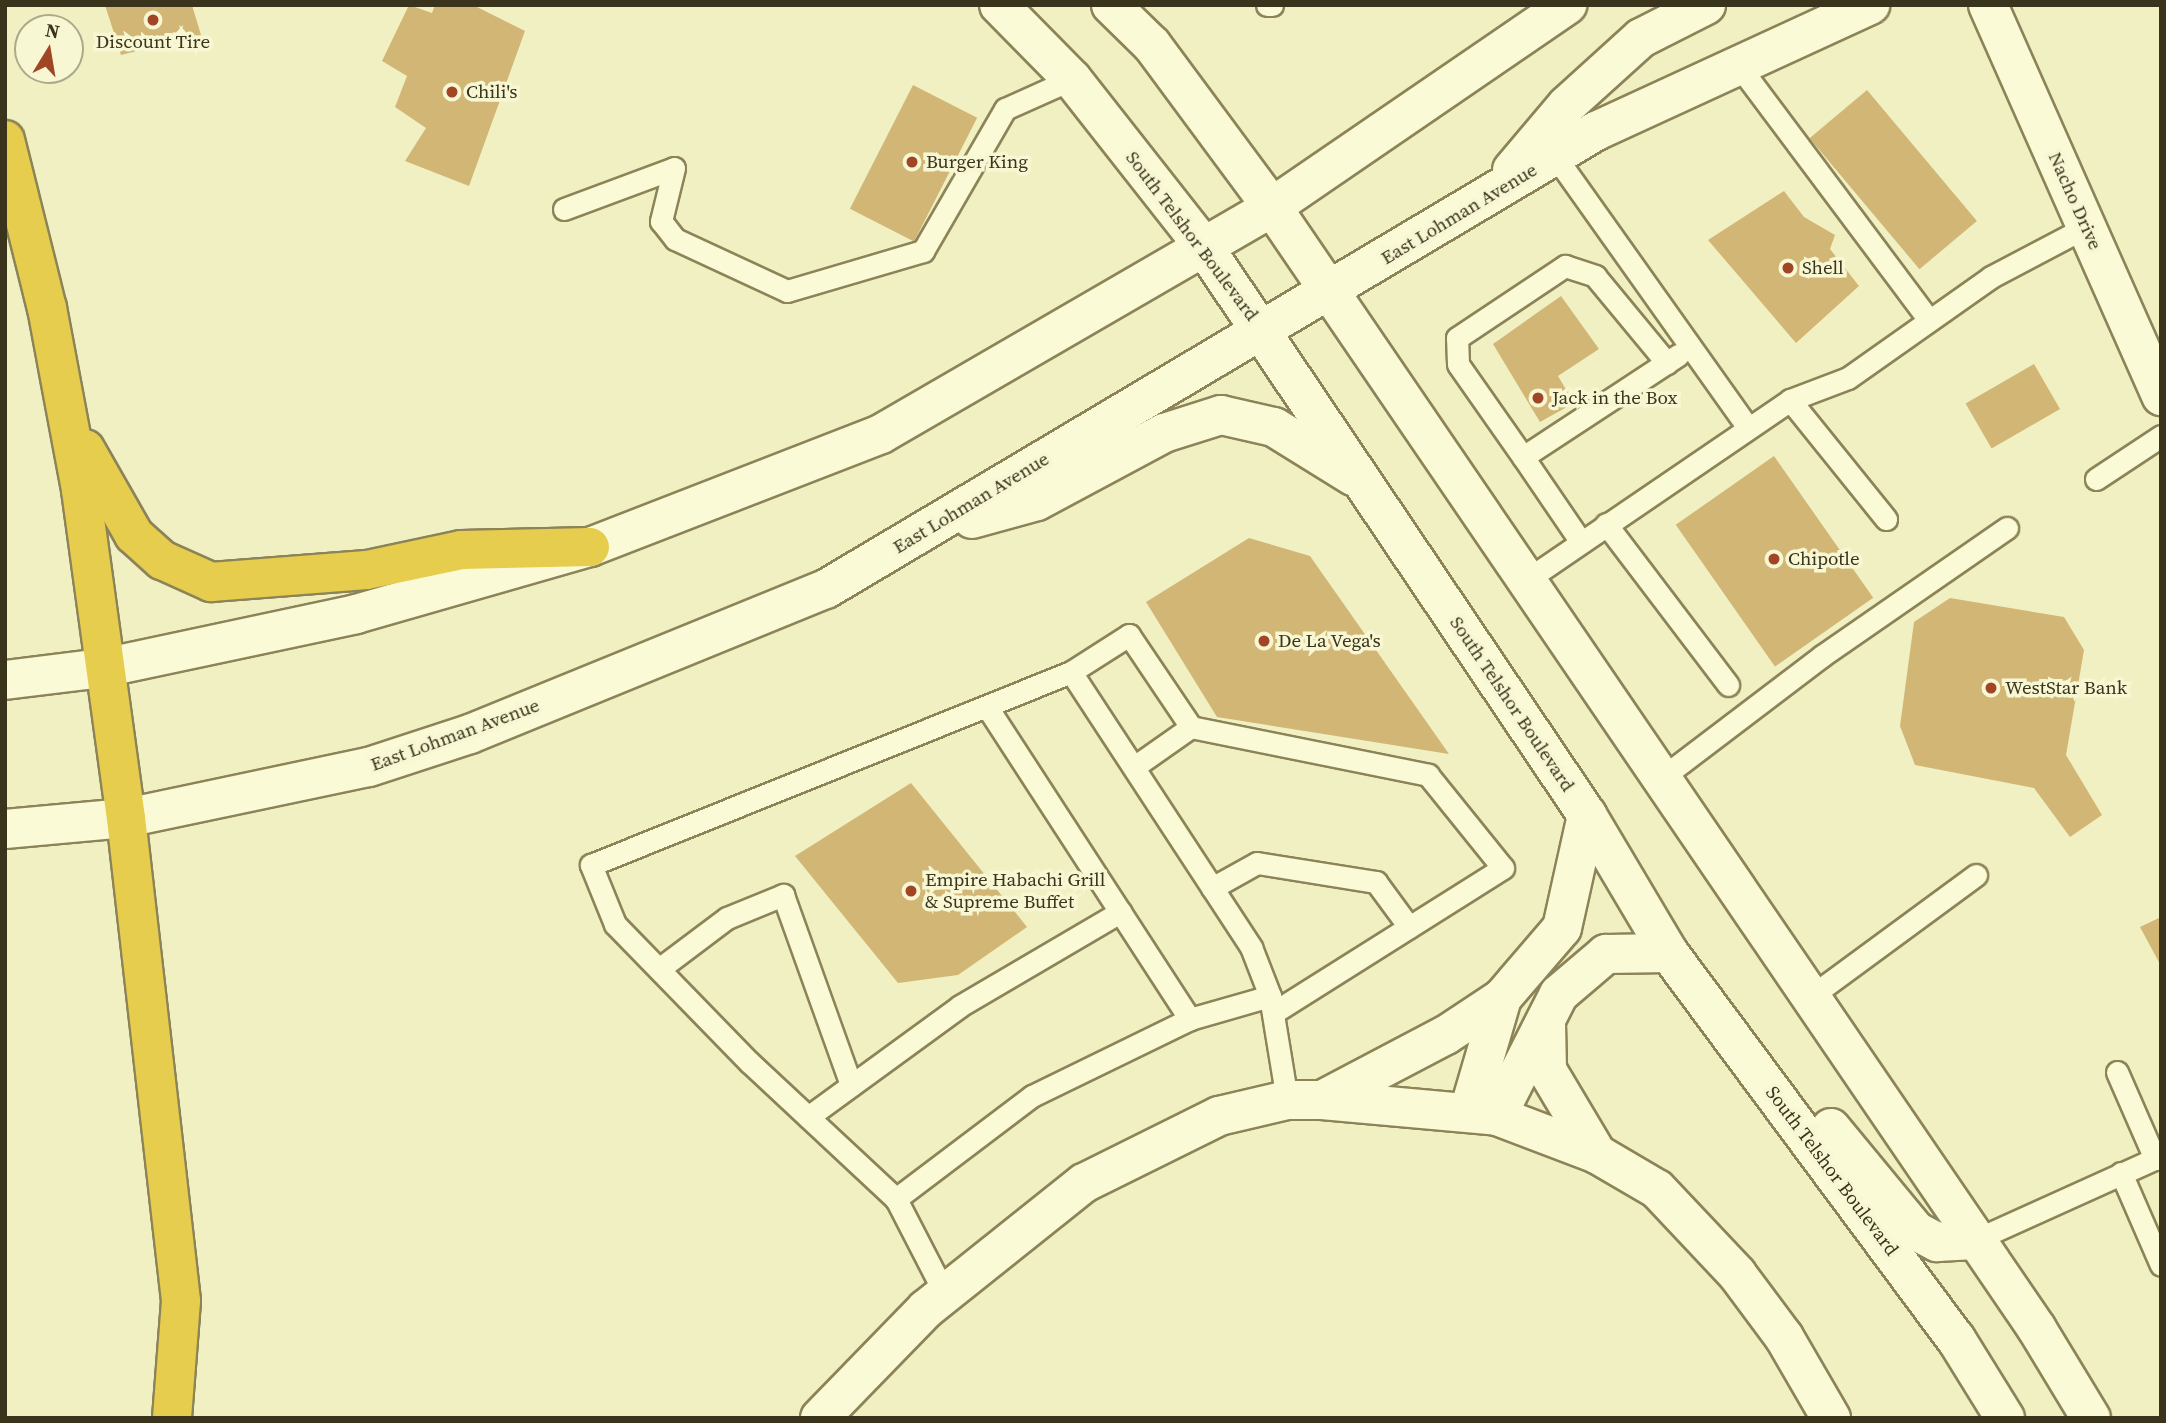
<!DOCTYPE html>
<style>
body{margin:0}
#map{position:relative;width:2166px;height:1423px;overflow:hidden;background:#f1f0c2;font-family:"Source Serif 4",serif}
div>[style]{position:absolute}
.building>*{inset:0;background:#d2b676;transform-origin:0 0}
.roads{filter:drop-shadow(2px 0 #8c8358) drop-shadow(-2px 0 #8c8358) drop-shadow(0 2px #8c8358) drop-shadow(0 -2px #8c8358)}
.service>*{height:21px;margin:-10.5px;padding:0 10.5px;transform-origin:10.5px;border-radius:10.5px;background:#fbfad6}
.minor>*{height:38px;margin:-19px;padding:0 19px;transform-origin:19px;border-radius:19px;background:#fbfad6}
.secondary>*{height:38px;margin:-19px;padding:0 19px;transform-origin:19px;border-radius:19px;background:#fbfad6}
.motorway>*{height:38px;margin:-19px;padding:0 19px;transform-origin:19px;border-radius:19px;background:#e6cd4e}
.dots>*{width:19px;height:19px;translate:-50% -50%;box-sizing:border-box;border:4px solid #f8f7d3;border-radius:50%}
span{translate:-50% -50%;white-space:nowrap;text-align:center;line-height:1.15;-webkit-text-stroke:7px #f8f7d3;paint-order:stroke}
.poi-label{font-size:19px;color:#3b341d}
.left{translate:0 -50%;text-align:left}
.street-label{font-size:19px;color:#3b341d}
.frame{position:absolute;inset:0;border:7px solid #3b341d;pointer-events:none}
.north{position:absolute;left:14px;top:14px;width:70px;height:70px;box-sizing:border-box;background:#f8f7d3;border:2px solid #aca98a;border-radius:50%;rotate:11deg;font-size:19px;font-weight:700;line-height:28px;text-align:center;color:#3b341d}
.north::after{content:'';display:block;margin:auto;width:24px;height:32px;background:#a04624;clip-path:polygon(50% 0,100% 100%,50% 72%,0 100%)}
</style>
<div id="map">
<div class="building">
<div style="clip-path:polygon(105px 5px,192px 5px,201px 35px,121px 55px)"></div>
<div style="clip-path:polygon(409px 5px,432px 13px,435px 5px,473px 5px,525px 31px,469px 186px,405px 161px,426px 128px,395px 107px,407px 76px,382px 61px)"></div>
<div style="left:913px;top:85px;width:72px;height:139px;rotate:27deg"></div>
<div style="left:1867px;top:90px;width:171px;height:75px;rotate:50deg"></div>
<div style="clip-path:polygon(1784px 191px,1804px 217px,1835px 235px,1830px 249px,1859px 286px,1796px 343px,1708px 240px)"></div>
<div style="clip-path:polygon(1561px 296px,1599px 349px,1558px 376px,1574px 403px,1540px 422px,1493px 344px)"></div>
<div style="left:2034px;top:364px;width:52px;height:79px;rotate:60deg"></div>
<div style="left:1774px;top:456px;width:173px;height:120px;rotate:55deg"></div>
<div style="clip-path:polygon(1249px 538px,1310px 556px,1449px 754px,1217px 717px,1146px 602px)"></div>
<div style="clip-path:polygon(1950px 598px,2064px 617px,2084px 650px,2066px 755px,2102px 815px,2070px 837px,2034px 788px,1915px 765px,1900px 726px,1914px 622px)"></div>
<div style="clip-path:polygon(911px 783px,1027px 927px,958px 975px,898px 983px,795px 856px)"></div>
<div style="clip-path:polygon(2161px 917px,2161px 966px,2140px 927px)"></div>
</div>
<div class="roads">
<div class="service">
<div style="left:1267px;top:5px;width:5px"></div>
<div style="left:1739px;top:66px;width:316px;rotate:53.2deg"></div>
<div style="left:1555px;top:156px;width:330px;rotate:54.6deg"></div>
<div style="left:674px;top:168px;width:55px;rotate:103.8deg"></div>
<div style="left:661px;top:221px;width:23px;rotate:52deg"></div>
<div style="left:675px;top:239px;width:123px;rotate:24.9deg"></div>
<div style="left:787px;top:291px;width:142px;rotate:-16.4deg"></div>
<div style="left:923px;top:251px;width:164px;rotate:-60deg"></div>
<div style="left:1005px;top:109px;width:73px;rotate:-24.1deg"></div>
<div style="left:564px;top:209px;width:117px;rotate:-20.4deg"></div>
<div style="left:1790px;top:400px;width:62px;rotate:-20.8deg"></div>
<div style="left:1848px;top:378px;width:175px;rotate:-35.2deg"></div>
<div style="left:1991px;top:277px;width:107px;rotate:-27.8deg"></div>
<div style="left:1523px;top:457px;width:113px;rotate:-125deg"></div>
<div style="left:1458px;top:364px;width:26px;rotate:-92deg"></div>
<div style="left:1457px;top:338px;width:130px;rotate:-33.7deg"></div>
<div style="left:1565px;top:266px;width:32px;rotate:18deg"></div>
<div style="left:1595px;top:276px;width:113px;rotate:50.4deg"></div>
<div style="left:2096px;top:479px;width:78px;rotate:-33.5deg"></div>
<div style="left:1606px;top:524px;width:202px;rotate:52.8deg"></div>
<div style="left:1581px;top:542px;width:103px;rotate:-124.3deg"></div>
<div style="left:1523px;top:457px;width:186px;rotate:-33.3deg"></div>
<div style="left:1525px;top:581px;width:321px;rotate:-34.3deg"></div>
<div style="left:1790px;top:400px;width:153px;rotate:51.1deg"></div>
<div style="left:1071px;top:672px;width:69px;rotate:-32.5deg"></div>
<div style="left:1129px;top:635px;width:111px;rotate:56deg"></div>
<div style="left:1191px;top:727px;width:242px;rotate:11.4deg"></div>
<div style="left:1428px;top:775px;width:119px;rotate:51.1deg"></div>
<div style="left:1503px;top:868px;width:271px;rotate:147.8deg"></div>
<div style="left:989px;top:710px;width:369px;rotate:57deg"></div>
<div style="left:1134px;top:767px;width:70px;rotate:-35.1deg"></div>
<div style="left:1660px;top:779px;width:203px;rotate:-37.2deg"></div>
<div style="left:1822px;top:656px;width:225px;rotate:-34.7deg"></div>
<div style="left:1212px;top:888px;width:51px;rotate:-29.1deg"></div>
<div style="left:1257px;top:863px;width:121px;rotate:9.1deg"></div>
<div style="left:1376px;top:882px;width:56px;rotate:53.7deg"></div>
<div style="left:659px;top:969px;width:85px;rotate:-36.9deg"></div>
<div style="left:727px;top:918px;width:61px;rotate:-22.3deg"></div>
<div style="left:783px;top:895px;width:202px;rotate:70.3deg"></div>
<div style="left:1270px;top:996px;width:83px;rotate:164deg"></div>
<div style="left:1190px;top:1019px;width:176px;rotate:154deg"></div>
<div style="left:1032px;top:1096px;width:171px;rotate:142.9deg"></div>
<div style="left:896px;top:1199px;width:201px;rotate:-137deg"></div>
<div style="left:749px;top:1062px;width:192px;rotate:-134.2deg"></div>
<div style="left:615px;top:924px;width:64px;rotate:-112.1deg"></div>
<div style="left:591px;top:865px;width:517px;rotate:-21.9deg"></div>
<div style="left:1071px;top:672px;width:329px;rotate:56.8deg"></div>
<div style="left:1251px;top:947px;width:53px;rotate:68.8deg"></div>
<div style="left:1270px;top:996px;width:105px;rotate:80.7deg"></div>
<div style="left:1810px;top:997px;width:206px;rotate:-36.3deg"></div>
<div style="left:2117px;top:1072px;width:95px;rotate:66.4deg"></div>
<div style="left:808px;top:1117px;width:188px;rotate:-36.1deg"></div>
<div style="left:960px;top:1006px;width:186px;rotate:-30.4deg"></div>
<div style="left:2121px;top:1173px;width:100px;rotate:66.5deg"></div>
<div style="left:896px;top:1199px;width:107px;rotate:62.7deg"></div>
<div style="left:1975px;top:1240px;width:204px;rotate:-24.3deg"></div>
</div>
<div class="minor">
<div style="left:1988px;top:5px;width:428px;rotate:66.1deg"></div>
<div style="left:820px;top:1418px;width:152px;rotate:-45.8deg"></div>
<div style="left:926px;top:1309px;width:202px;rotate:-38.6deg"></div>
<div style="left:1084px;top:1183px;width:151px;rotate:-26.4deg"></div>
<div style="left:1219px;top:1116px;width:70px;rotate:-13.2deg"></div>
<div style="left:1287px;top:1100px;width:35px"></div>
<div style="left:1322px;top:1100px;width:176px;rotate:5.2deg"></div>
<div style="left:1497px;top:1116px;width:107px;rotate:20.8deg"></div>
<div style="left:1597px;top:1154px;width:69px;rotate:30.3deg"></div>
<div style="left:1657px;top:1189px;width:117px;rotate:46.7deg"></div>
<div style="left:1737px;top:1274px;width:79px;rotate:53.3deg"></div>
<div style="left:1784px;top:1337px;width:94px;rotate:59.9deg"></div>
</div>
<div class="secondary">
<div style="left:999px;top:5px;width:104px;rotate:45.4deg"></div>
<div style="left:1072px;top:79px;width:214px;rotate:51.8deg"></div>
<div style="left:1204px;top:247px;width:685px;rotate:56.01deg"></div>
<div style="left:1587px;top:815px;width:161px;rotate:59.3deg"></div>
<div style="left:1669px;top:953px;width:481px;rotate:53.4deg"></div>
<div style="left:1956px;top:1339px;width:93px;rotate:58.2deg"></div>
<div style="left:1111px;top:5px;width:57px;rotate:44.3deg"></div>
<div style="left:1152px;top:45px;width:202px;rotate:53.5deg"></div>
<div style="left:1272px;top:207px;width:1358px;rotate:55.71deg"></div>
<div style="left:2037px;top:1329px;width:104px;rotate:58.8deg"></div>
<div style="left:1512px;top:170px;width:85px;rotate:-49.8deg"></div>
<div style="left:1567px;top:105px;width:100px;rotate:-42.2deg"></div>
<div style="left:1641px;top:38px;width:73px;rotate:-26.9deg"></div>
<div style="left:972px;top:519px;width:67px;rotate:-15.5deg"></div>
<div style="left:1037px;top:501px;width:144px;rotate:-28.2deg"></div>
<div style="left:1164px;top:433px;width:60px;rotate:-17.5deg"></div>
<div style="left:1221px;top:415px;width:54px;rotate:12.8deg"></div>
<div style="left:1274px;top:427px;width:93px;rotate:31.8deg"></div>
<div style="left:5px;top:680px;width:99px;rotate:-7deg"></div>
<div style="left:103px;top:668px;width:259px;rotate:-12deg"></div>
<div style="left:356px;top:614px;width:243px;rotate:-16deg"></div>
<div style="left:590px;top:547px;width:312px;rotate:-21.2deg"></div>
<div style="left:881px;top:434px;width:452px;rotate:-30.1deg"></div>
<div style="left:1272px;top:207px;width:358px;rotate:-34.4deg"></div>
<div style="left:5px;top:829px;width:121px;rotate:-5.2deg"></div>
<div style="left:126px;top:818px;width:248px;rotate:-11.9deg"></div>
<div style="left:369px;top:767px;width:106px;rotate:-18.1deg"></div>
<div style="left:470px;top:734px;width:384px;rotate:-22.2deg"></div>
<div style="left:826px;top:589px;width:896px;rotate:-30.74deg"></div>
<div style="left:1596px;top:131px;width:302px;rotate:-24.7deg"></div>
<div style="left:1546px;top:1023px;width:47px;rotate:88.8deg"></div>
<div style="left:1547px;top:1070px;width:98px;rotate:59.2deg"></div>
<div style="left:1322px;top:1100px;width:140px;rotate:-27.7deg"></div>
<div style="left:1446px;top:1035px;width:67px;rotate:-33.5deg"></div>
<div style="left:1502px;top:998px;width:92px;rotate:-49.4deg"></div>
<div style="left:1562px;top:928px;width:116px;rotate:-77.5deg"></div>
<div style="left:1469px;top:1111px;width:118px;rotate:-73.7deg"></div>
<div style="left:1497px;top:1116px;width:137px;rotate:-63.1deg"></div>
<div style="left:1559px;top:994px;width:62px;rotate:-40.4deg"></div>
<div style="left:1606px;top:954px;width:63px;rotate:-0.9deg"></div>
<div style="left:1831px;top:1128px;width:134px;rotate:50.5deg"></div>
<div style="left:1916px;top:1231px;width:24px;rotate:28deg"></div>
<div style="left:1937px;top:1242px;width:38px;rotate:-3deg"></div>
</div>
<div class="motorway">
<div style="left:5px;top:140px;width:173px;rotate:76deg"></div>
<div style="left:47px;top:308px;width:185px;rotate:79.4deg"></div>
<div style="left:81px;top:490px;width:331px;rotate:82.2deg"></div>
<div style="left:126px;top:818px;width:486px;rotate:83.5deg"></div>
<div style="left:181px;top:1301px;width:117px;rotate:94.4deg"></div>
<div style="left:85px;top:449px;width:99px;rotate:60.3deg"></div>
<div style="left:134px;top:535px;width:38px;rotate:42deg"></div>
<div style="left:162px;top:560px;width:54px;rotate:24.2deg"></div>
<div style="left:211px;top:582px;width:156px;rotate:-4.4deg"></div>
<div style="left:367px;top:570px;width:96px;rotate:-12deg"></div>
<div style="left:461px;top:550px;width:129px;rotate:-1.3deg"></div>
</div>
</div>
<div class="dots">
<div style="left:153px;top:20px;background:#a04624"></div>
<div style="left:452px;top:92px;background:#a04624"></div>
<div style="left:912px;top:162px;background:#a04624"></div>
<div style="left:1788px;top:268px;background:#a04624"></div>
<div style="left:1538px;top:398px;background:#a04624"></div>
<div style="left:1774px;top:559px;background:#a04624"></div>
<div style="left:1264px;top:641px;background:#a04624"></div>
<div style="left:1991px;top:688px;background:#a04624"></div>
<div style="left:911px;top:891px;background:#a04624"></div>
</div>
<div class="poi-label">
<span style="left:153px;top:42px">Discount Tire</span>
<span class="left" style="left:466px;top:92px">Chili's</span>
<span class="left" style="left:926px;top:162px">Burger King</span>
<span class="left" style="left:1802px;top:268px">Shell</span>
<span class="left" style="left:1552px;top:398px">Jack in the Box</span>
<span class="left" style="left:1788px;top:559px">Chipotle</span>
<span class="left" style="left:1278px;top:641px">De La Vega's</span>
<span class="left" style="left:2005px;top:688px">WestStar Bank</span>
<span class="left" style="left:925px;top:891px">Empire Habachi Grill<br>&amp; Supreme Buffet</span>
</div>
<div class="street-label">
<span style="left:2075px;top:201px;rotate:66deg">Nacho Drive</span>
<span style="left:1459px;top:214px;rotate:-31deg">East Lohman Avenue</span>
<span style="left:1192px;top:236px;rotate:53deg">South Telshor Boulevard</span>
<span style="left:971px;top:503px;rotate:-31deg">East Lohman Avenue</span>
<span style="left:1512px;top:704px;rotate:56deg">South Telshor Boulevard</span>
<span style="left:455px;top:735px;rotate:-20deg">East Lohman Avenue</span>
<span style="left:1832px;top:1171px;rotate:53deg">South Telshor Boulevard</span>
</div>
<div class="frame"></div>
<div class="north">N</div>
</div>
